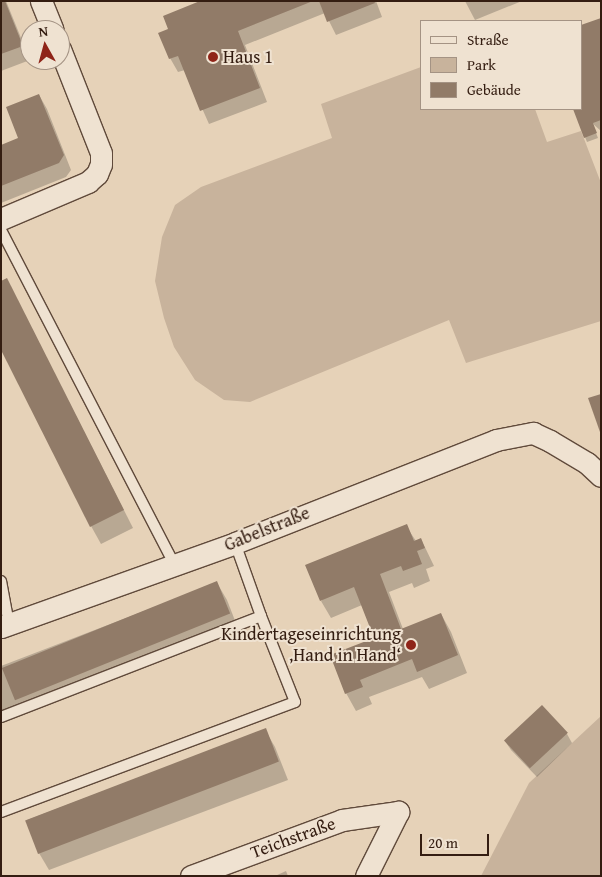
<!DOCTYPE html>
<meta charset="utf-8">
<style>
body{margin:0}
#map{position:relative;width:602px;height:877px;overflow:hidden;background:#e6d2b8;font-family:"Gentium Book Plus",serif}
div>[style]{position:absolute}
.green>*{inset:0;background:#c8b39c}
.shadow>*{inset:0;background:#0003}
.building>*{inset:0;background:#917b68;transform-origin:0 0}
.roads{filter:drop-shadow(1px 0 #604a3b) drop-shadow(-1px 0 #604a3b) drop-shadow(0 1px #604a3b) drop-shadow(0 -1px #604a3b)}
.service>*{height:10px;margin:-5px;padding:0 5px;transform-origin:5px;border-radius:5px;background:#efe2d1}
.minor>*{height:21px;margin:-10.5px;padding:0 10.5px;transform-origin:10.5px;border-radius:10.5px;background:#efe2d1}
.dots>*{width:14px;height:14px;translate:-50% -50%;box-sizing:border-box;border:2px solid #efe2d1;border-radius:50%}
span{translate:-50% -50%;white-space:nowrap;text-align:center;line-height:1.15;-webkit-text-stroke:4px #efe2d1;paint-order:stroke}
.poi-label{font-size:18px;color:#341d11}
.left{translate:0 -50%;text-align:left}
.right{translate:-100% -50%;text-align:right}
.street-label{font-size:18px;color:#341d11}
.frame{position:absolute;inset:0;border:2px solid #341d11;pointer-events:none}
.legend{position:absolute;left:420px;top:20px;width:162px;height:90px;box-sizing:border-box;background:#efe2d1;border:1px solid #a49384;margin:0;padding:6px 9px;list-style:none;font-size:15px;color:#341d11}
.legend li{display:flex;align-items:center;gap:10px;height:25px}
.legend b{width:25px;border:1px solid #a49384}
.north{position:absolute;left:20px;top:20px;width:50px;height:50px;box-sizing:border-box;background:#efe2d1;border:1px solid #a49384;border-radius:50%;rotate:353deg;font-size:14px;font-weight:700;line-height:20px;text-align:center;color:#341d11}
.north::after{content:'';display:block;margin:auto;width:18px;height:22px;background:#8f2418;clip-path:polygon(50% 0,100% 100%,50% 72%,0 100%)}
.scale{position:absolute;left:420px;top:834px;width:69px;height:22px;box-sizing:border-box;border:2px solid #341d11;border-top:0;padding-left:6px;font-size:15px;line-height:18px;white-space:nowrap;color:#341d11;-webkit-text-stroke:4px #efe2d1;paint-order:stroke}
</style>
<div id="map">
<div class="green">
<div style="clip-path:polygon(421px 67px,421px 109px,535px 109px,547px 142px,581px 131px,601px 183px,601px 321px,466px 363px,449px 320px,250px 402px,224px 400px,195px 380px,174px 347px,164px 318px,155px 281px,162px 237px,175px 205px,201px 187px,332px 138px,321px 104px)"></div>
<div style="clip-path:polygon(601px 716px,601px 876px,481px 876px,529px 783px)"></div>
</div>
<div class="shadow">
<div style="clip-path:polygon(1px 1px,6px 1px,30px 60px,1px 71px)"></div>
<div style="clip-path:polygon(203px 1px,376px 1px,382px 17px,336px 35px,325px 13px,245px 45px,267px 102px,209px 124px,185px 70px,178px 72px,170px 58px,169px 30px)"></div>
<div style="clip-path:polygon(465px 1px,522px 1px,475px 20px)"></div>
<div style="clip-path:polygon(601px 19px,601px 131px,592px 123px,598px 138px,587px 142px,574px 109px,581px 109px,581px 27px)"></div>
<div style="clip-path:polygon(39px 95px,47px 109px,71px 170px,66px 177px,1px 203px,1px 146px,20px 139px)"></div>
<div style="clip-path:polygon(7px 280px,133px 528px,101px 544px,91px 526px)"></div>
<div style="clip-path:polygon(406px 526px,416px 541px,421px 539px,434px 566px,426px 569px,430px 581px,414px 588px,412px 583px,389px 592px,403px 629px,441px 614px,451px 632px,467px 673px,429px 689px,422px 677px,369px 697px,372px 704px,356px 711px,346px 693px,375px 638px,362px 605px,331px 618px,321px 601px)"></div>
<div style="clip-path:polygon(217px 583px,227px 600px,239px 631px,2px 722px,1px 666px)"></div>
<div style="clip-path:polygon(542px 707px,567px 734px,572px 743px,537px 777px,511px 750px,505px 741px)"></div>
<div style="clip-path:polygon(265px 730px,275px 747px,288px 780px,49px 870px,39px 853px,27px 820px)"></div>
<div style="clip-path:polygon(286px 871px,288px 876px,275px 876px)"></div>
</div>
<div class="building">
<div style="clip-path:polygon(1px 1px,5px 1px,23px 46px,1px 54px)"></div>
<div style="clip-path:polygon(200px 1px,313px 1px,238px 31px,260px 88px,200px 111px,178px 56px,169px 59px,158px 33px,168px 29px,163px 16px)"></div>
<div style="clip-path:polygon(319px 1px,374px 1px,375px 3px,327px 22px)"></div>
<div style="clip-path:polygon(601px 18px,601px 120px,593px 123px,597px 133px,584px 138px,573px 109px,581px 109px,581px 25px)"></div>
<div style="clip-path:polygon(39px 94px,64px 155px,59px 163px,1px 186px,1px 145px,18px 138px,6px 107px)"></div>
<div style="clip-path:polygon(7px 278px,124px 510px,90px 527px,1px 350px,1px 281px)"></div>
<div style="clip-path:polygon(601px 394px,601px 432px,600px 432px,588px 398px)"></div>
<div style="clip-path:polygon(407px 524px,414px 541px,421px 538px,425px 548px,417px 551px,422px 564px,403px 571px,401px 566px,380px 574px,401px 629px,441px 613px,458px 655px,417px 672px,412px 659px,360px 680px,363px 687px,345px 694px,330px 655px,374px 638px,354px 587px,320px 601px,305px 565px)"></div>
<div style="left:217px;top:581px;width:35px;height:232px;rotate:68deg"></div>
<div style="left:542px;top:705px;width:38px;height:52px;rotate:47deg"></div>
<div style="left:266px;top:728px;width:36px;height:258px;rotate:69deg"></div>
</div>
<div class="roads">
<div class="service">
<div style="left:1px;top:230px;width:376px;rotate:62.6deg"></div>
<div style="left:1px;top:581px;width:44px;rotate:79.5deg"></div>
<div style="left:1px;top:717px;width:279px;rotate:-21.2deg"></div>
<div style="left:1px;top:812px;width:314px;rotate:-20.5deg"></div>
<div style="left:295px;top:702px;width:92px;rotate:-111.6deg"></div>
<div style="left:261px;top:616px;width:77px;rotate:-109.6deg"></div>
</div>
<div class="minor">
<div style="left:41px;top:1px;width:31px;rotate:68deg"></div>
<div style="left:1px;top:219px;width:95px;rotate:-23deg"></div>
<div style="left:88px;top:182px;width:12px;rotate:-42deg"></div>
<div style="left:97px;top:174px;width:11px;rotate:-68deg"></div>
<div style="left:101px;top:164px;width:11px;rotate:-90deg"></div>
<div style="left:101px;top:153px;width:112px;rotate:-111.5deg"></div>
<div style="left:1px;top:627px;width:249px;rotate:-19.7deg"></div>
<div style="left:235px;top:543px;width:281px;rotate:-21.5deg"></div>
<div style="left:496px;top:440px;width:38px;rotate:-11deg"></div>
<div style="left:533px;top:433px;width:19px;rotate:25deg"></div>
<div style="left:550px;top:441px;width:43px;rotate:30.7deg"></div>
<div style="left:587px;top:463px;width:19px;rotate:43deg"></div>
<div style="left:191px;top:876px;width:161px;rotate:-20.3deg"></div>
<div style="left:342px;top:820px;width:57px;rotate:-8.1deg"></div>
<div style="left:366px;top:876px;width:72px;rotate:-63.4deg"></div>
</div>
</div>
<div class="dots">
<div style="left:213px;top:57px;background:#8f2418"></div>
<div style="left:411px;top:645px;background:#8f2418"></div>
</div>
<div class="poi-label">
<span class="left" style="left:223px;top:57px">Haus 1</span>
<span class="right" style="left:401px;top:645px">Kindertageseinrichtung<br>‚Hand in Hand‘</span>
</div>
<div class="street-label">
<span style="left:267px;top:529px;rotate:-22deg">Gabelstraße</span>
<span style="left:293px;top:838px;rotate:-20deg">Teichstraße</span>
</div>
<div class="frame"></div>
<ul class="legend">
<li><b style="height:6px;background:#efe2d1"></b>Straße</li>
<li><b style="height:14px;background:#c8b39c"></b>Park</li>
<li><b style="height:14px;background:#917b68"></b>Gebäude</li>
</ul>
<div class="north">N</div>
<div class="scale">20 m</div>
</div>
